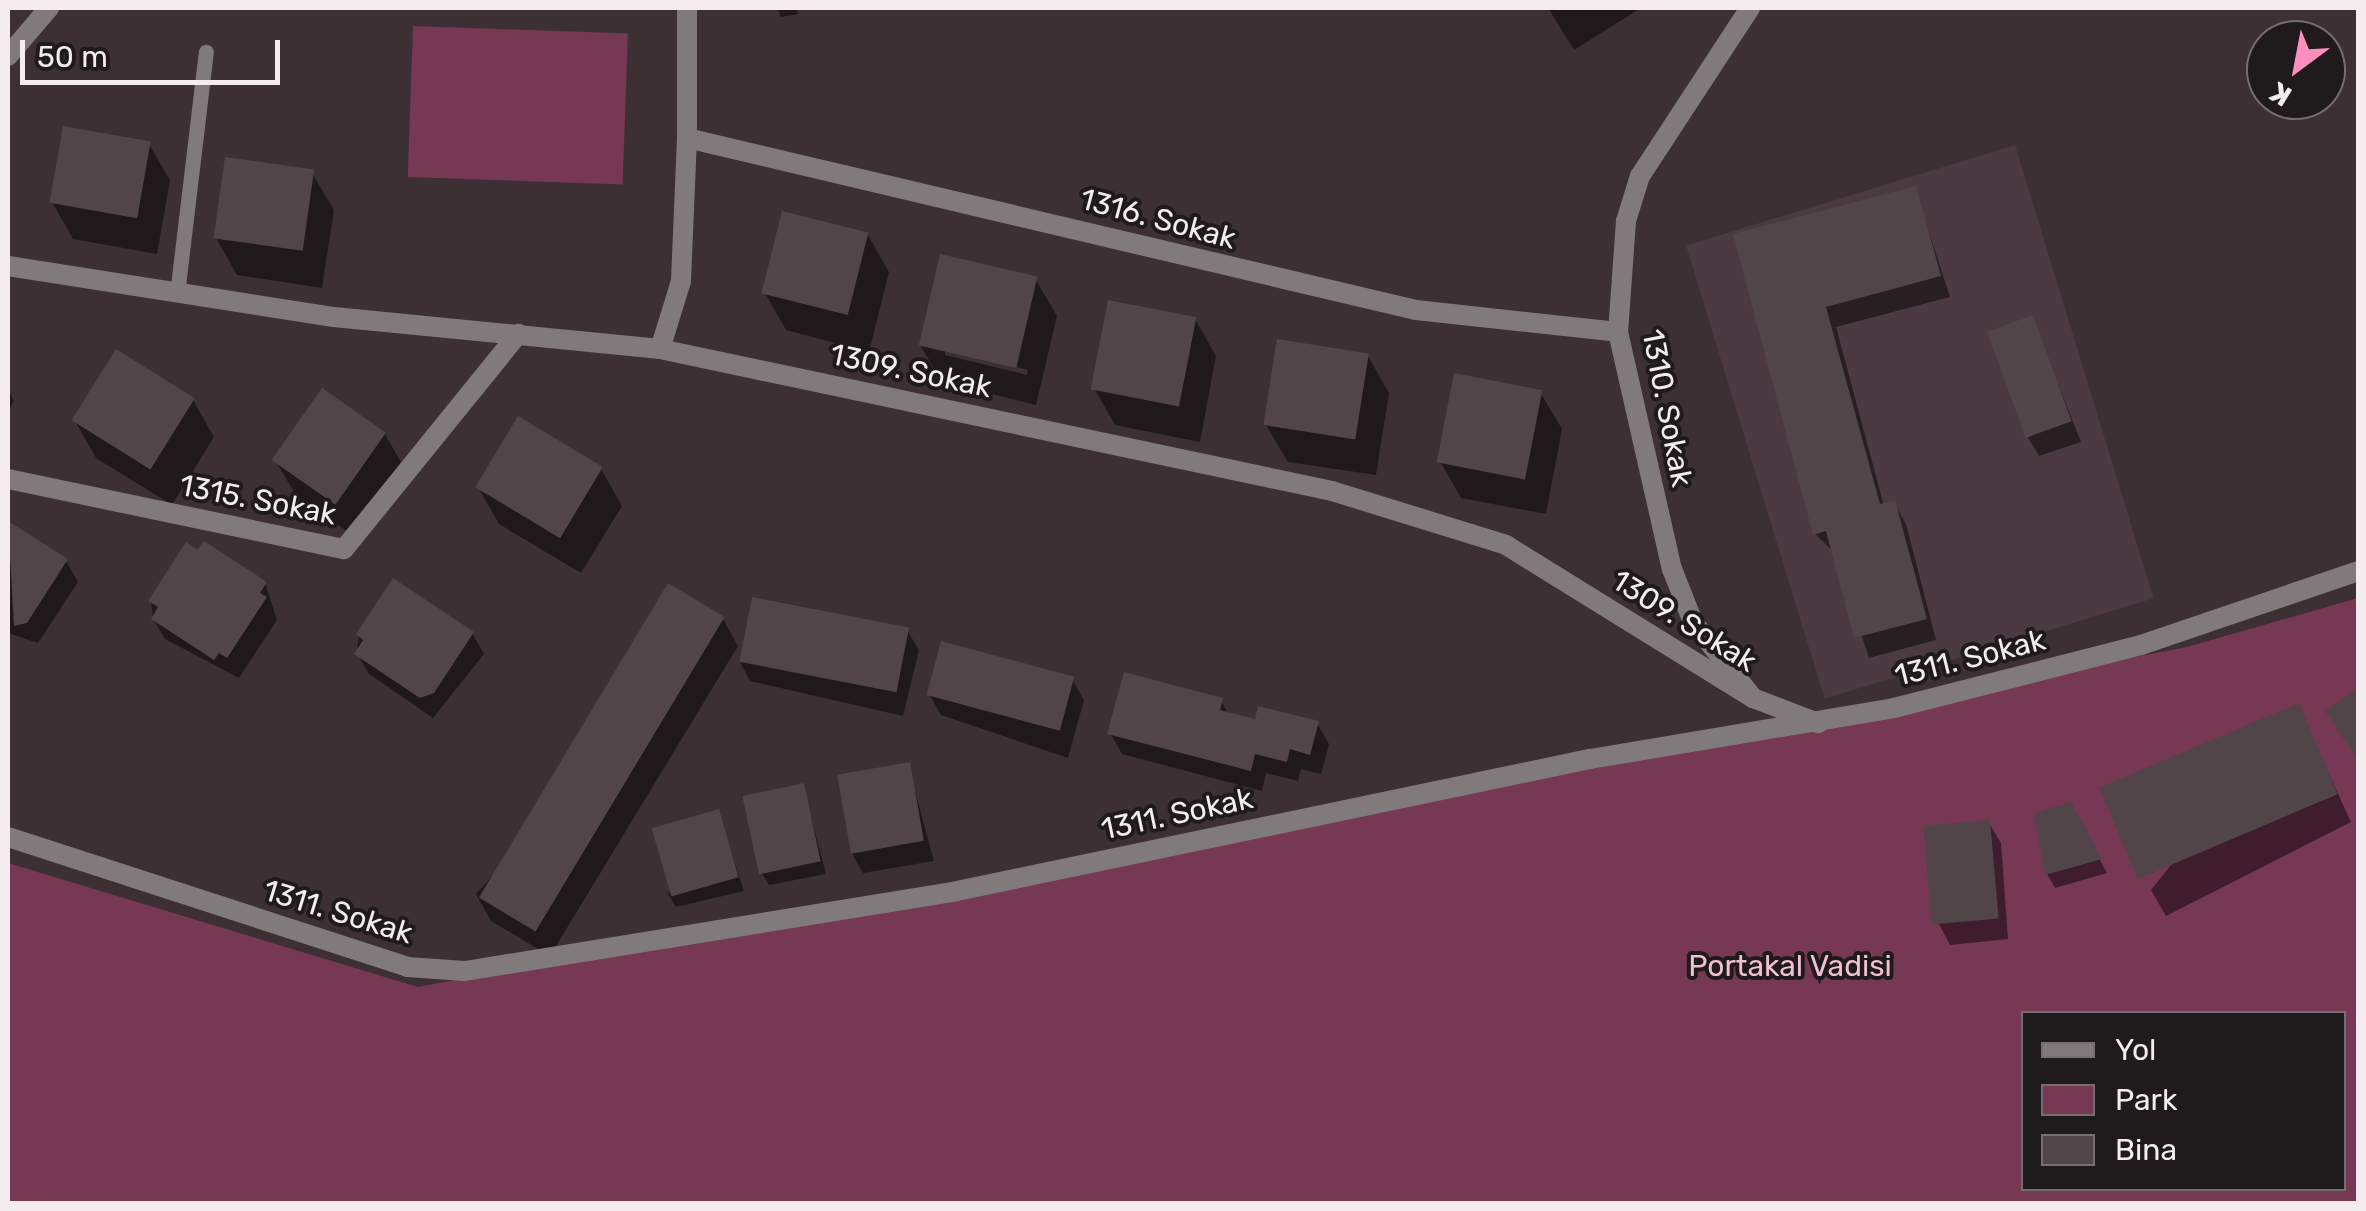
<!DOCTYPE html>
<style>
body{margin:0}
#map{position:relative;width:2366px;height:1211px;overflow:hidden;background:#3c3034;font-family:Rubik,sans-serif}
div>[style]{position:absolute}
.built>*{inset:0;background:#4b3a41;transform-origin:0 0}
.green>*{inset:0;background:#773854;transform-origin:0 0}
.shadow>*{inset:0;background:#0007}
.building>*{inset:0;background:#514549;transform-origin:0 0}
.lane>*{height:15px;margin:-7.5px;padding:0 7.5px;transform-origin:7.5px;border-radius:7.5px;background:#807a7c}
.street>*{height:20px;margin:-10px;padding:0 10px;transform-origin:10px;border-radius:10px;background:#807a7c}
span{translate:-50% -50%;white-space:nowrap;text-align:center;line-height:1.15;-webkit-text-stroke:8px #1f1a1c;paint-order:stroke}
.street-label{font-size:30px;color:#f4ecef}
.park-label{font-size:30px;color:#f2bfd2}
.frame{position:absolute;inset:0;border:10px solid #f4ecef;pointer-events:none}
.legend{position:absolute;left:2021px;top:1011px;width:325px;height:180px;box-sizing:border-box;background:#1f1a1c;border:2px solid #746e70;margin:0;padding:12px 18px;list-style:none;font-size:30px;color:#f4ecef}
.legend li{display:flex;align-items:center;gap:20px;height:50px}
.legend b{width:50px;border:2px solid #746e70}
.north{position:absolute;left:2246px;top:20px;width:100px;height:100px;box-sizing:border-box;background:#1f1a1c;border:2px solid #746e70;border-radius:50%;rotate:212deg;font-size:28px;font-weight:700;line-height:40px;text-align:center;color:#f4ecef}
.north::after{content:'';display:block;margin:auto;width:35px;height:45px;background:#fd8ebe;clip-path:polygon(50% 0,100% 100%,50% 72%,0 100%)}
.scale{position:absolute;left:20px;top:40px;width:260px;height:45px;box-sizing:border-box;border:5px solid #f4ecef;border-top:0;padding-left:12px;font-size:30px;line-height:35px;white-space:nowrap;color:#f4ecef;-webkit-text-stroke:8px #1f1a1c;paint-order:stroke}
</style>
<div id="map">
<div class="built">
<div style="left:2015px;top:145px;width:474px;height:344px;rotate:73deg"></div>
</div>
<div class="green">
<div style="left:413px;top:26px;width:215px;height:151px;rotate:2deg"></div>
<div style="clip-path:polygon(evenodd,2358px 598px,2358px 1203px,8px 1203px,8px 863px,418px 987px,2187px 647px,2358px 598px,2024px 1014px,2344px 1014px,2344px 1188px,2024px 1188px,2024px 1014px)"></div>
</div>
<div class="shadow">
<div style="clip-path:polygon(777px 8px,796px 8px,798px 14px,781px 17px)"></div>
<div style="clip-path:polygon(1548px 8px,1641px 8px,1574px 50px)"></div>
<div style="clip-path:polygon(149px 144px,170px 180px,157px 254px,73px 239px,52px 202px)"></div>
<div style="clip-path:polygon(312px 173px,334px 210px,322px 288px,237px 275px,216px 238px)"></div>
<div style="clip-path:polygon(1915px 189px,1950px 297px,1836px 327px,1884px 506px,1894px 503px,1906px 524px,1936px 640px,1869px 658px,1834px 552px,1815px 534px,1736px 236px)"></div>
<div style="clip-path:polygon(868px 235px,889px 272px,869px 352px,786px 330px,765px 293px)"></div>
<div style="clip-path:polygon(evenodd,1036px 280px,1057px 316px,1036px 405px,942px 382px,920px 345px,1036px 280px,945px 349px,1028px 370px,1027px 375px,945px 355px,945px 349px)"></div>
<div style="clip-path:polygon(2032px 318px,2081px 442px,2039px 456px,2027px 436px)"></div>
<div style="clip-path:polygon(1195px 319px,1216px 356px,1200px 442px,1115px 425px,1094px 388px)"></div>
<div style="clip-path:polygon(1368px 356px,1389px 393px,1376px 475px,1288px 462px,1266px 425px)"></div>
<div style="clip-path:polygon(8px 390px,14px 401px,8px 411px)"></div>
<div style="clip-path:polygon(1540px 392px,1562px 429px,1546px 514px,1461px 498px,1440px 461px)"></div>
<div style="clip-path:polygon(193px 400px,214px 437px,172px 505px,96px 458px,75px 421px)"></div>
<div style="clip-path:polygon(385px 434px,406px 471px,358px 539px,297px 497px,275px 460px)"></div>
<div style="clip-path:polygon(601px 469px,622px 506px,581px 573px,499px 524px,478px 487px)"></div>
<div style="clip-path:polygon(8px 524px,66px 561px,78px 582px,38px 643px,8px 633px)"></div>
<div style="clip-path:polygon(265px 583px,277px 620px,239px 678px,165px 639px,153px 619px,151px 601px)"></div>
<div style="clip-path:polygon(723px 619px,738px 646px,550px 956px,491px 921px,476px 894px)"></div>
<div style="clip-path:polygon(907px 630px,919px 650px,903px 716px,750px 681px,739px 660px)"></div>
<div style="clip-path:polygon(472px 633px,484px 654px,433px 718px,369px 674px,357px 654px,359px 634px)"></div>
<div style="clip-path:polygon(1072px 679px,1084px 700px,1068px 758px,941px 715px,929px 694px)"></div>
<div style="clip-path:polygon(1221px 701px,1229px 715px,1256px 722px,1317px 723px,1329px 744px,1321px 774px,1301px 769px,1298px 781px,1266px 773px,1262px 791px,1122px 754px,1110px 733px)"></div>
<div style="clip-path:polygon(2298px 706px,2351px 822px,2166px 916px,2151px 890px)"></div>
<div style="clip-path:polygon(908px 765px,934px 861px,863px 873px,851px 852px)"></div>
<div style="clip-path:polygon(803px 786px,826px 874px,769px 885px,761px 872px)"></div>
<div style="clip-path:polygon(2070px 805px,2107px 873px,2055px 888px,2047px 874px)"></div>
<div style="clip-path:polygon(718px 812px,744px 891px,676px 907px,668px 894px)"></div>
<div style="clip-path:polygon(1989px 823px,2001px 843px,2008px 939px,1950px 945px,1939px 924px)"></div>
</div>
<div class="building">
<div style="left:63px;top:126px;width:89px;height:78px;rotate:10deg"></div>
<div style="left:225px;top:157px;width:90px;height:82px;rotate:8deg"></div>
<div style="clip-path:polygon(1916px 186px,1941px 276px,1826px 307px,1880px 504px,1895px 500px,1927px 619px,1854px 638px,1826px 531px,1813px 535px,1733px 234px)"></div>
<div style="left:782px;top:211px;width:89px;height:85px;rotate:14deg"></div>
<div style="left:940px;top:254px;width:100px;height:94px;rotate:13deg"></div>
<div style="left:1108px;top:300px;width:90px;height:91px;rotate:11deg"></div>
<div style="left:2033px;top:315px;width:113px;height:49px;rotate:70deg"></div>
<div style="left:1277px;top:339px;width:93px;height:87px;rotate:9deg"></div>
<div style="left:116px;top:349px;width:93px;height:84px;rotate:32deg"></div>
<div style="left:1454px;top:373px;width:90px;height:91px;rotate:11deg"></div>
<div style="left:322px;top:388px;width:78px;height:88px;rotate:35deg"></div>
<div style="left:518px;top:416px;width:99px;height:83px;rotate:31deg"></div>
<div style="clip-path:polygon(8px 521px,68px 559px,27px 623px,14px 626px)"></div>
<div style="clip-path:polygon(204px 541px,267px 582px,260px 593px,267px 597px,227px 658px,219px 653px,214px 660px,151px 619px,158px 607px,148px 601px,186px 542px,197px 550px)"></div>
<div style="clip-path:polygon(393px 578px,474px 632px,434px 693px,420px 698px,354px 654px,363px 640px,356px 634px)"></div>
<div style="left:668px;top:583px;width:66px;height:367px;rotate:31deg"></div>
<div style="left:752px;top:597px;width:160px;height:66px;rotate:11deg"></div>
<div style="left:941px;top:641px;width:138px;height:56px;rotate:15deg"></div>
<div style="clip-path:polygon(1124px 672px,1223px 698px,1220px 710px,1255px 719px,1258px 706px,1319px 721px,1310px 755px,1290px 749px,1287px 762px,1255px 754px,1251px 771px,1107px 734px)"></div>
<div style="clip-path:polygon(2358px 689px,2358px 760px,2325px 711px)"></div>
<div style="left:2299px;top:703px;width:99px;height:217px;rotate:67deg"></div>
<div style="left:910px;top:762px;width:80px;height:74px;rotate:80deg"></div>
<div style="left:804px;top:783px;width:80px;height:63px;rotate:78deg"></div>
<div style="clip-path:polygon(2071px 802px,2102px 859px,2045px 875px,2034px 813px)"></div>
<div style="left:719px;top:809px;width:71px;height:70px;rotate:74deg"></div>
<div style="left:1990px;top:820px;width:99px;height:67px;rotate:85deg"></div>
</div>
<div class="lane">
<div style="left:177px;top:294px;width:244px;rotate:-83.2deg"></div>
</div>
<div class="street">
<div style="left:687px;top:8px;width:130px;rotate:90deg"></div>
<div style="left:687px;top:138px;width:749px;rotate:13.28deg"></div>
<div style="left:1416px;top:310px;width:203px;rotate:6.2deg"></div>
<div style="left:1750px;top:8px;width:201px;rotate:123.2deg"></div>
<div style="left:1640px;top:176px;width:47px;rotate:107.3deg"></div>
<div style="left:1626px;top:221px;width:111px;rotate:94.1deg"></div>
<div style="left:1618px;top:332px;width:243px;rotate:77.2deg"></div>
<div style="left:1672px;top:569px;width:57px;rotate:68.4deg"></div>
<div style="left:1693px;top:622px;width:97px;rotate:51.7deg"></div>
<div style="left:1753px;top:698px;width:70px;rotate:21deg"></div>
<div style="left:8px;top:56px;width:63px;rotate:-49.5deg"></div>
<div style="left:8px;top:266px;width:330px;rotate:8.9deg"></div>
<div style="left:334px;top:317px;width:328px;rotate:5.6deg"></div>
<div style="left:660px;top:349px;width:687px;rotate:11.93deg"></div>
<div style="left:1332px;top:491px;width:182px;rotate:17.2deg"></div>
<div style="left:1506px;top:545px;width:291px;rotate:31.8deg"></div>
<div style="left:660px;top:349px;width:71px;rotate:-72.8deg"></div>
<div style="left:681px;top:281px;width:143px;rotate:-87.6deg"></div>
<div style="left:8px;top:479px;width:343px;rotate:11.8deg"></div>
<div style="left:344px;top:549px;width:277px;rotate:-51deg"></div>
<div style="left:8px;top:837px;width:420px;rotate:18deg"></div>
<div style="left:407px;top:967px;width:58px;rotate:3.9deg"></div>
<div style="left:465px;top:971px;width:493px;rotate:-9.2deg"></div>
<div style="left:952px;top:892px;width:652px;rotate:-11.78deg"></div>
<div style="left:1590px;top:759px;width:308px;rotate:-9.5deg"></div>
<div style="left:1894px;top:708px;width:255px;rotate:-14.3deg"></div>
<div style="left:2141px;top:645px;width:229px;rotate:-18.8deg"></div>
</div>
<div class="street-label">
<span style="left:1158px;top:219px;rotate:15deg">1316. Sokak</span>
<span style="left:911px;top:371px;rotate:12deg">1309. Sokak</span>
<span style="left:1667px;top:408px;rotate:79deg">1310. Sokak</span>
<span style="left:258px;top:500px;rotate:11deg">1315. Sokak</span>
<span style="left:1684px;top:621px;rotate:32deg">1309. Sokak</span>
<span style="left:1970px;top:658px;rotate:-14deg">1311. Sokak</span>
<span style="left:1177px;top:814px;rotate:-12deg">1311. Sokak</span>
<span style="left:338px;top:912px;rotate:17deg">1311. Sokak</span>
</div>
<div class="park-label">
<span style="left:1790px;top:966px">Portakal Vadisi</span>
</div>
<div class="frame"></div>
<ul class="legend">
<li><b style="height:12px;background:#807a7c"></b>Yol</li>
<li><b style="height:28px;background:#773854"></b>Park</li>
<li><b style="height:28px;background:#514549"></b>Bina</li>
</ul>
<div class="north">K</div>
<div class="scale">50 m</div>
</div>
